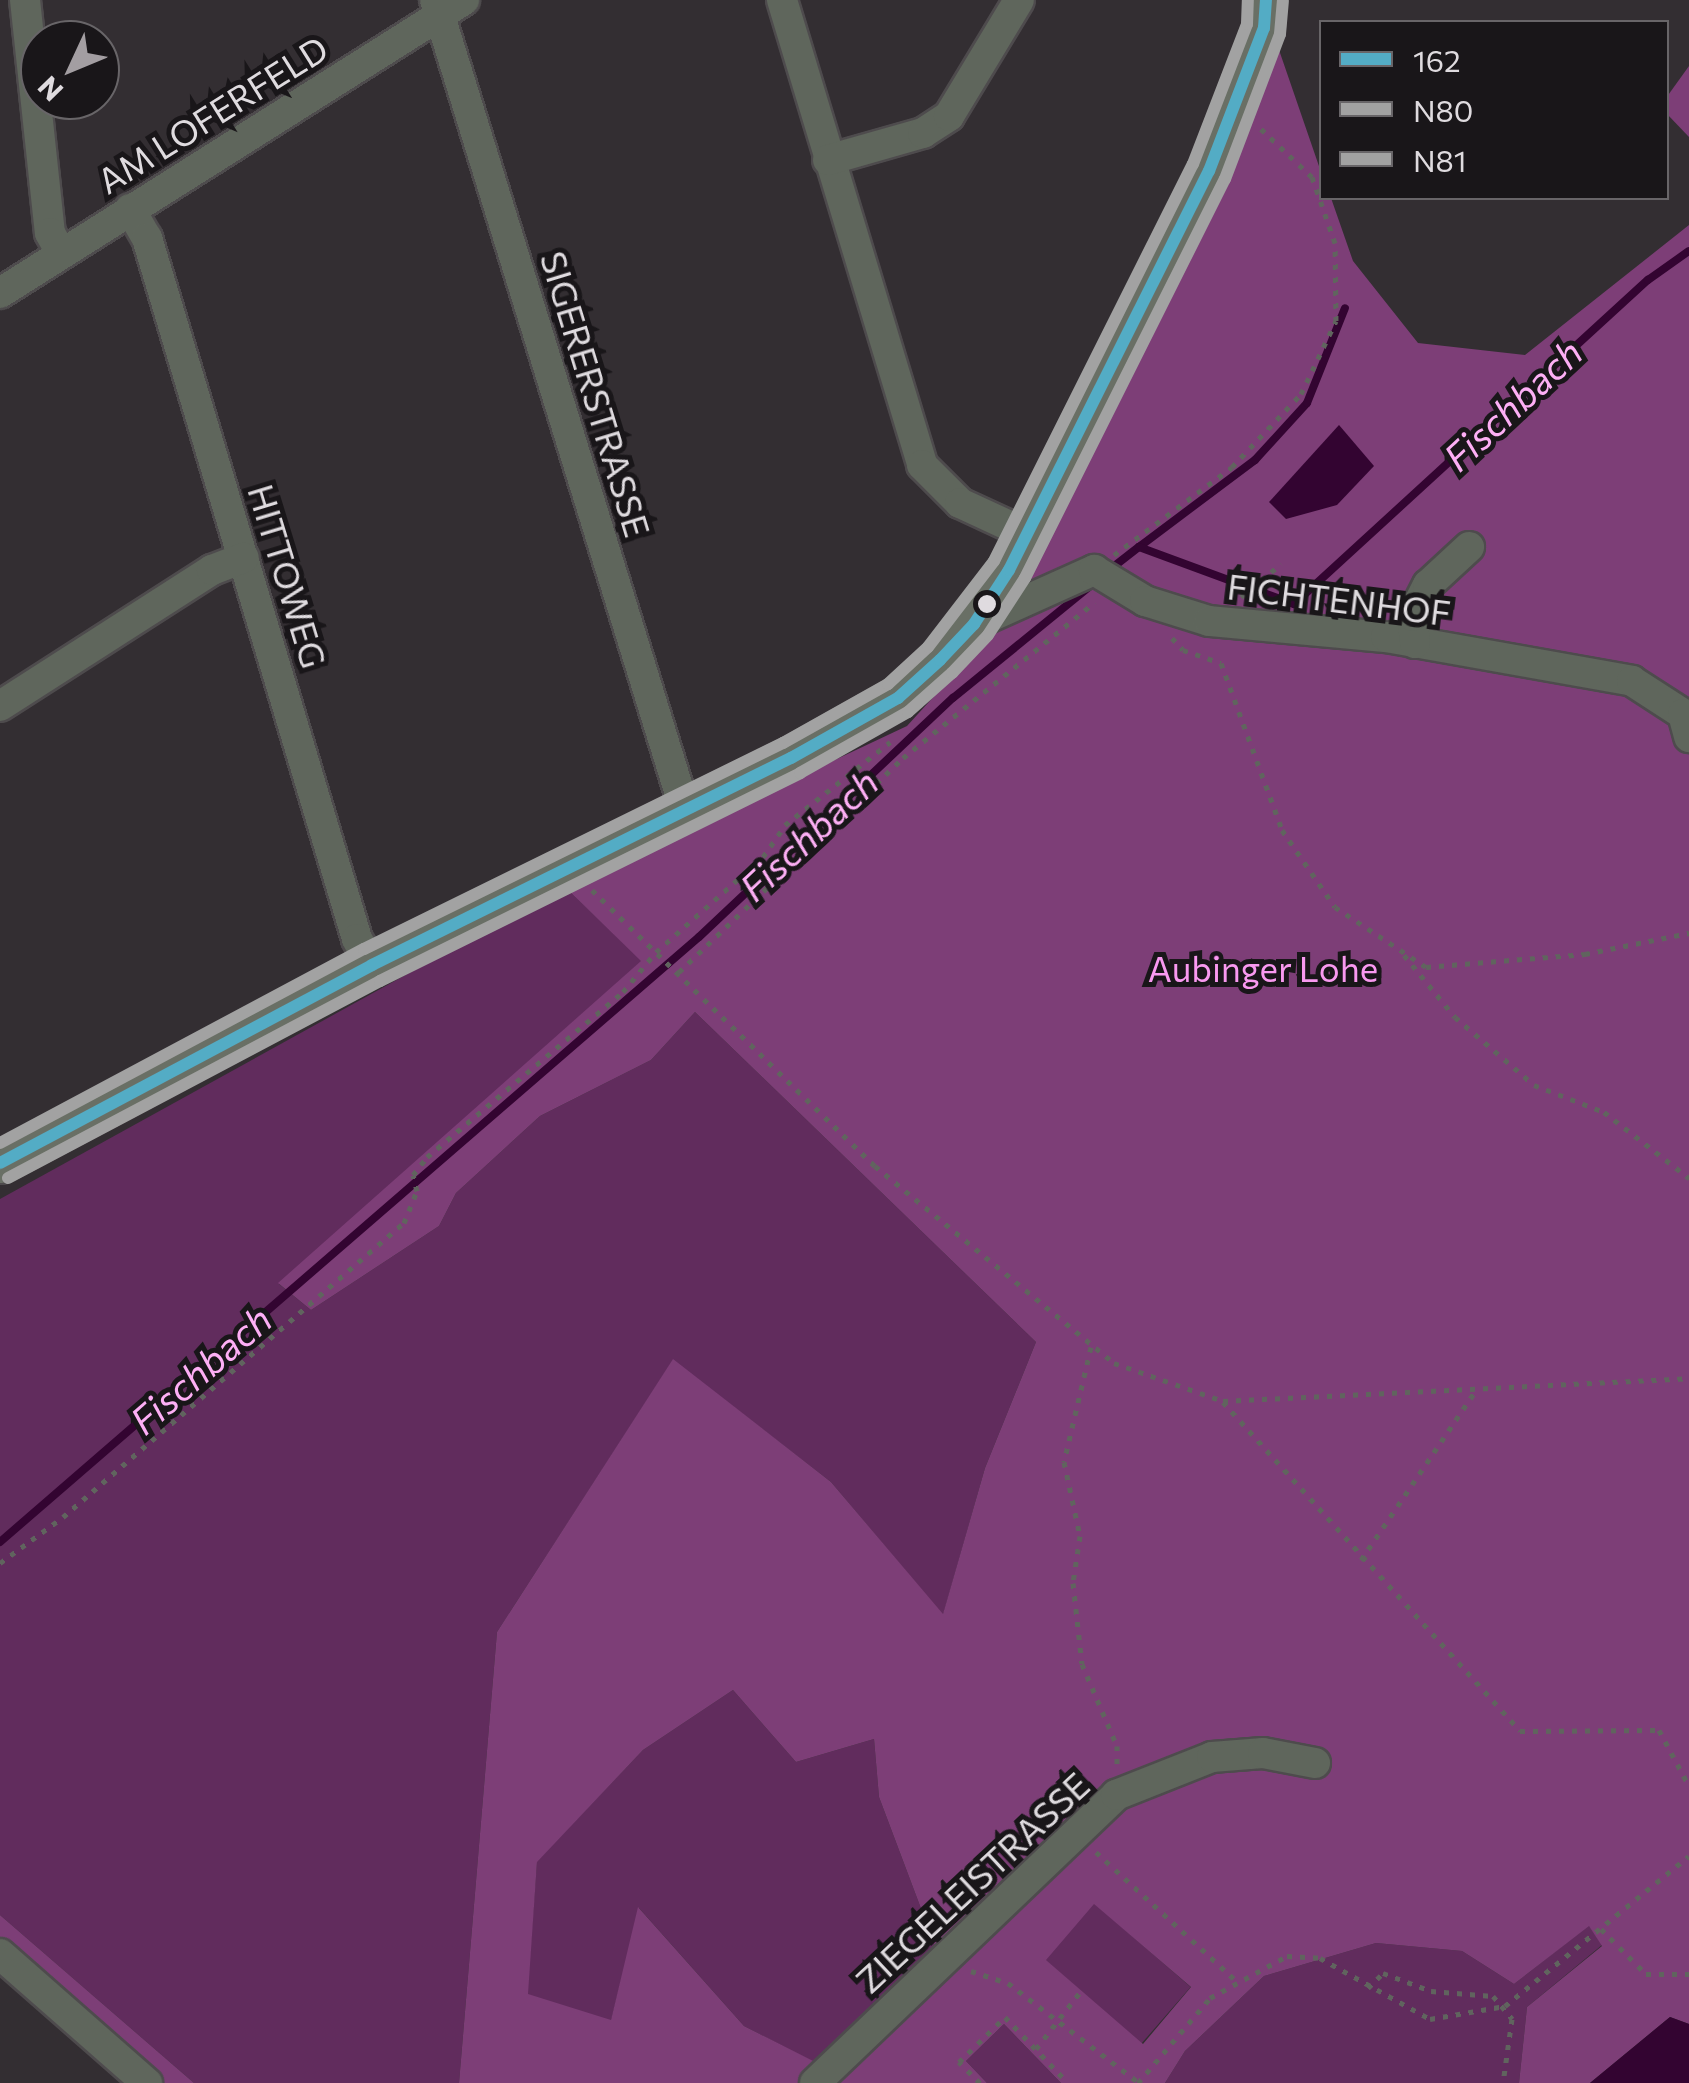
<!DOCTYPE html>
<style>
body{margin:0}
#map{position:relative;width:1689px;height:2083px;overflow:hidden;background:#332e32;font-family:Commissioner,sans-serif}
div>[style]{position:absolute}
.green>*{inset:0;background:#612c5d;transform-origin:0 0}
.forest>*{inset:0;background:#7d3e77}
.water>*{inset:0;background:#330431}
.stream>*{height:8px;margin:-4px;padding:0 4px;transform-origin:4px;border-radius:4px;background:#330431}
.path>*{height:5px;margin-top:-2.5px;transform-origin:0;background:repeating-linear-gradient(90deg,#60645e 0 5px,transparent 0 13px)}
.roads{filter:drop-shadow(2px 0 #4e4b4d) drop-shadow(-2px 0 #4e4b4d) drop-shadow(0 2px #4e4b4d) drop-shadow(0 -2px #4e4b4d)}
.minor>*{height:30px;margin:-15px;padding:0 15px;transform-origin:15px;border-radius:15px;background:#5f665c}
.major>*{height:40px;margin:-20px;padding:0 20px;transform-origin:20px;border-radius:20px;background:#696f65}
.bus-1>*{height:12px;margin:-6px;padding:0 6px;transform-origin:6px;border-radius:6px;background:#53acc5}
.bus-2>*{height:12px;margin:-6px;padding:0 6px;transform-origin:6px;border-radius:6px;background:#a2a2a2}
.bus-3>*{height:12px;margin:-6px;padding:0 6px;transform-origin:6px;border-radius:6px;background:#a2a2a2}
.dots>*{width:28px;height:28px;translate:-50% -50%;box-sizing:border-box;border:5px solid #191619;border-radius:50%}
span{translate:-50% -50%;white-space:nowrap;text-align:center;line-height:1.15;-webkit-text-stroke:10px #191619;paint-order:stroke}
.street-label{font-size:35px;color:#dfdbdf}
.park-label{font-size:35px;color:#f999f0}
.water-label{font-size:38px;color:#fdaff5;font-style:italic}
.legend{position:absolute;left:1319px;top:20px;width:350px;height:180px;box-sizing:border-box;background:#191619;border:2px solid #686568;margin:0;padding:12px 18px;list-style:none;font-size:30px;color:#dfdbdf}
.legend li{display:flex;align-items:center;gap:20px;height:50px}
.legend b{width:50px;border:2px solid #686568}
.north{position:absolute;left:20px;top:20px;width:100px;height:100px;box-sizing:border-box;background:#191619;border:2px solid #686568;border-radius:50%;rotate:226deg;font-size:28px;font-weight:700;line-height:40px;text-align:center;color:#dfdbdf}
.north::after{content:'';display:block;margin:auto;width:35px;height:45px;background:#a39ea2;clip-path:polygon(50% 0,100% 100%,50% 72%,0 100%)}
</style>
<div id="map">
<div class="green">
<div style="clip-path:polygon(565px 887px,642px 961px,279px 1284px,311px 1310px,439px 1226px,456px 1193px,540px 1116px,651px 1060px,695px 1012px,1036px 1342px,985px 1468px,943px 1615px,831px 1482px,673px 1360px,497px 1632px,459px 2083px,194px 2083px,0 1915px,0 1199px)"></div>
<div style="clip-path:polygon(733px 1690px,796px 1762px,874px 1739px,879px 1797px,937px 1951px,821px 2066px,744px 2026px,639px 1908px,611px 2021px,527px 1995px,537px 1861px,643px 1750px)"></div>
<div style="left:1094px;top:1903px;width:128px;height:75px;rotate:41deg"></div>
<div style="clip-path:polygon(1589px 1925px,1602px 1945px,1527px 2007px,1519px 2083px,1165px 2083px,1185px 2051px,1264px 1976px,1376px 1943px,1462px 1951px,1514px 1984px)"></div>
<div style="clip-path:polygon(1004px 2024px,1061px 2083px,987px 2083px,966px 2061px)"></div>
</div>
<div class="forest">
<div style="clip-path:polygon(evenodd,1278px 47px,1321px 172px,1322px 198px,1331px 198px,1353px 261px,1418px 343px,1525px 355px,1689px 225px,1689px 2024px,1670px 2017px,1590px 2083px,1519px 2083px,1527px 2007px,1602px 1946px,1589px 1926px,1514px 1984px,1462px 1951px,1376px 1943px,1264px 1976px,1185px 2051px,1165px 2083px,1061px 2083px,1004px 2024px,966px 2061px,987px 2083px,459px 2083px,497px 1632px,673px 1359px,831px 1482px,943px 1614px,985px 1468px,1036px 1342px,695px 1012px,651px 1060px,540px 1116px,456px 1193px,439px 1226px,311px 1310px,278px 1283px,641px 961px,565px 887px,907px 726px,989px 636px,1278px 47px,733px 1690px,796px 1762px,874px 1739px,879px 1797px,937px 1951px,821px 2065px,744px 2026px,638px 1907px,611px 2020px,528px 1994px,537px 1862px,643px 1750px,733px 1690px,1278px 47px,1094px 1904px,1191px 1987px,1143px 2044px,1046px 1960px,1094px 1904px)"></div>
<div style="clip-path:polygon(1689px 66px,1689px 137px,1667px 114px,1666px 98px)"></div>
<div style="clip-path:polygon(0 1915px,194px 2083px,156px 2083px,0 1946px)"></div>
</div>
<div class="water">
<div style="clip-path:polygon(1339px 425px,1374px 466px,1337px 505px,1286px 519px,1269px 502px)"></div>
<div style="clip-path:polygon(1670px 2017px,1689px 2024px,1689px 2083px,1590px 2083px)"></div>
</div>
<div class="stream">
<div style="left:1139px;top:547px;width:145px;rotate:-36.9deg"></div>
<div style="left:1255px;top:460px;width:77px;rotate:-47.6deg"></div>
<div style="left:1307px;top:403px;width:102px;rotate:-68.2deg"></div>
<div style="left:1108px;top:571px;width:39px;rotate:-38deg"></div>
<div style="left:1139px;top:547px;width:165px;rotate:20.2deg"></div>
<div style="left:1294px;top:604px;width:480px;rotate:-42.5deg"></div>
<div style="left:1648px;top:280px;width:50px;rotate:-35.3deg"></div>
<div style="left:0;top:1542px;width:924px;rotate:-40.88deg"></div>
<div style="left:699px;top:937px;width:349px;rotate:-43.3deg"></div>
<div style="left:953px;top:698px;width:176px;rotate:-39.2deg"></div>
</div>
<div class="path">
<div style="left:1114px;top:555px;width:147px;rotate:-36.7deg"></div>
<div style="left:1232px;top:467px;width:100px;rotate:-46.6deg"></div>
<div style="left:1301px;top:394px;width:81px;rotate:-64.4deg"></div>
<div style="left:1336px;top:321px;width:78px;rotate:-90.7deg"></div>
<div style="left:1335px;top:243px;width:70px;rotate:-109.2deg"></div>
<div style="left:1312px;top:177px;width:73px;rotate:-136.7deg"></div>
<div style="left:1241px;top:597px;width:52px;rotate:-39.5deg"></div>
<div style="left:1172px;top:638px;width:16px;rotate:47deg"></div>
<div style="left:1183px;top:650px;width:40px;rotate:18.9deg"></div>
<div style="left:1221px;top:663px;width:178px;rotate:69.9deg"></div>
<div style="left:1282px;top:830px;width:93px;rotate:55.5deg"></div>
<div style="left:1335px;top:907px;width:109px;rotate:33.4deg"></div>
<div style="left:1426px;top:967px;width:160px;rotate:-4.7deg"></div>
<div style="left:1585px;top:954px;width:106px;rotate:-11.4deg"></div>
<div style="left:592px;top:890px;width:395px;rotate:44.3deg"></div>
<div style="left:875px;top:1166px;width:310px;rotate:39.5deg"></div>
<div style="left:1114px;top:1363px;width:115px;rotate:19.2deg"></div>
<div style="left:1223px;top:1401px;width:467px;rotate:-2.8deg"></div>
<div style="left:1404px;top:955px;width:80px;rotate:50.6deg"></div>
<div style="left:1455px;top:1017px;width:104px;rotate:40.7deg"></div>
<div style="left:1534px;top:1085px;width:75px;rotate:21.1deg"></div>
<div style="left:1604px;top:1112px;width:108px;rotate:37.8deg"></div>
<div style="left:679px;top:972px;width:310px;rotate:-43.7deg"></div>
<div style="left:903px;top:758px;width:247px;rotate:-39.1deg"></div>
<div style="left:1091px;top:1347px;width:118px;rotate:103.2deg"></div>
<div style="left:1064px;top:1462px;width:76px;rotate:77.8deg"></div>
<div style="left:1080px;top:1536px;width:48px;rotate:98.5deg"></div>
<div style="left:1073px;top:1583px;width:81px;rotate:83.7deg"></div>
<div style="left:1082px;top:1664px;width:89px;rotate:66.9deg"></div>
<div style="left:1117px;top:1746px;width:20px;rotate:90deg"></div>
<div style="left:1223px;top:1402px;width:443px;rotate:47.9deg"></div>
<div style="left:1520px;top:1731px;width:139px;rotate:-0.4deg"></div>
<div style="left:1659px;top:1730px;width:64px;rotate:61.8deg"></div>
<div style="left:1361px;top:1560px;width:205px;rotate:-55.9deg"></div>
<div style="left:0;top:1563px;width:78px;rotate:-36.1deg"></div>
<div style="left:63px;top:1517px;width:450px;rotate:-40.8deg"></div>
<div style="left:404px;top:1223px;width:35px;rotate:-68deg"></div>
<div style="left:417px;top:1191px;width:16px;rotate:-104deg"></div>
<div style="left:413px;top:1175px;width:23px;rotate:-52deg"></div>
<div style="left:427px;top:1157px;width:256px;rotate:-40.1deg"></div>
<div style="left:623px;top:992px;width:52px;rotate:-50.5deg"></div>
<div style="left:656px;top:952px;width:143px;rotate:-41.6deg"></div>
<div style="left:763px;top:857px;width:39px;rotate:-55deg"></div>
<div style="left:785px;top:825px;width:134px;rotate:-38.3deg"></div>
<div style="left:1096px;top:1852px;width:189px;rotate:42.6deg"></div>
<div style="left:1601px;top:1929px;width:64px;rotate:45deg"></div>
<div style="left:1646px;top:1974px;width:43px"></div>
<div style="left:971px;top:1971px;width:39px;rotate:18deg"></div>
<div style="left:1008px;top:1983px;width:163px;rotate:37.3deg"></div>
<div style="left:1368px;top:1988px;width:21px;rotate:-45deg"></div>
<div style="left:1383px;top:1973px;width:51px;rotate:20.6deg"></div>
<div style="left:1431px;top:1991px;width:62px;rotate:4.6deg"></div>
<div style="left:1493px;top:1996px;width:30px;rotate:50deg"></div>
<div style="left:1512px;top:2019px;width:65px;rotate:98deg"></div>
<div style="left:1036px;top:2049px;width:73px;rotate:-52.2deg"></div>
<div style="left:980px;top:2083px;width:30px;rotate:-135deg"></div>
<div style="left:959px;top:2062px;width:64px;rotate:-44.4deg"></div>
<div style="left:1005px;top:2017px;width:91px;rotate:46.3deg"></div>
<div style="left:1138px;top:2083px;width:111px;rotate:-49.7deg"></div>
<div style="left:1210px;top:1998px;width:88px;rotate:-28.6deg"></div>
<div style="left:1287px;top:1956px;width:33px;rotate:3deg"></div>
<div style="left:1320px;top:1958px;width:126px;rotate:29deg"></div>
<div style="left:1430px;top:2019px;width:76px;rotate:-9.8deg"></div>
<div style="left:1505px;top:2006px;width:237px;rotate:-39.2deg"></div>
</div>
<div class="roads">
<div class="minor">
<div style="left:25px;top:0;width:234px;rotate:83.9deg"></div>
<div style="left:50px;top:233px;width:23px;rotate:61deg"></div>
<div style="left:435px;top:0;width:848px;rotate:72.85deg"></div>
<div style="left:782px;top:0;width:486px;rotate:73.2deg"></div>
<div style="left:922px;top:465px;width:54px;rotate:45deg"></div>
<div style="left:960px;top:503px;width:74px;rotate:24.8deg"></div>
<div style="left:828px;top:160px;width:99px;rotate:-15.9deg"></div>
<div style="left:923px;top:133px;width:31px;rotate:-33deg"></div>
<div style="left:949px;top:116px;width:135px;rotate:-58.9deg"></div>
<div style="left:130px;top:209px;width:34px;rotate:60deg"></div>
<div style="left:147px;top:238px;width:732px;rotate:73.32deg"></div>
<div style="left:357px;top:939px;width:30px;rotate:60deg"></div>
<div style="left:0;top:293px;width:549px;rotate:-32.27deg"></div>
<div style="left:974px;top:624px;width:132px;rotate:-24.2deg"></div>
<div style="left:1094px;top:570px;width:60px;rotate:31.3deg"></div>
<div style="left:1145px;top:601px;width:67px;rotate:17.4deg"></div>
<div style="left:1209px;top:621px;width:178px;rotate:5.2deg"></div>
<div style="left:1386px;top:637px;width:250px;rotate:10.1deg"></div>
<div style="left:1632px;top:681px;width:61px;rotate:32.9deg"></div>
<div style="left:1683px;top:714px;width:24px;rotate:75deg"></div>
<div style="left:1415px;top:643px;width:27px;rotate:-96deg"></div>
<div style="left:1412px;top:616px;width:35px;rotate:-63deg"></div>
<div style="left:1428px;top:585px;width:56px;rotate:-42.8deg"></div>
<div style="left:0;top:706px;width:252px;rotate:-32.7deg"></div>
<div style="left:212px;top:570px;width:34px;rotate:-21deg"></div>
<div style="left:0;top:1954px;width:196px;rotate:41.3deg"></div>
<div style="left:815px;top:2083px;width:417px;rotate:-43.7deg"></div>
<div style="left:1116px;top:1795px;width:103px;rotate:-21.6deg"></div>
<div style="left:1212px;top:1757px;width:51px;rotate:-4.5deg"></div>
<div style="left:1263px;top:1753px;width:53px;rotate:10.9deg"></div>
</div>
<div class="major">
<div style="left:0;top:1163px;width:421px;rotate:-28deg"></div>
<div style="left:372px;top:965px;width:467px;rotate:-26.3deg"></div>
<div style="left:791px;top:758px;width:123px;rotate:-29.3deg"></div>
<div style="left:898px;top:698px;width:57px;rotate:-42.1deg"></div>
<div style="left:940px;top:660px;width:50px;rotate:-46.6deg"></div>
<div style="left:974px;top:624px;width:64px;rotate:-57.1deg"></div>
<div style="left:1009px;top:570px;width:446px;rotate:-63.4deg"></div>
<div style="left:1209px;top:171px;width:153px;rotate:-69deg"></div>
<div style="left:1264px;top:28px;width:28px;rotate:-86deg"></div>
</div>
</div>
<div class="bus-1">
<div style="left:0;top:1163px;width:421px;rotate:-28deg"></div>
<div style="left:372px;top:965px;width:467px;rotate:-26.3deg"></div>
<div style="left:791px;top:758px;width:123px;rotate:-29.3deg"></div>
<div style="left:898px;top:698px;width:57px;rotate:-42.1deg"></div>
<div style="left:940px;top:660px;width:50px;rotate:-46.6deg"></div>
<div style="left:974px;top:624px;width:64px;rotate:-57.1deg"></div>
<div style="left:1009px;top:570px;width:446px;rotate:-63.4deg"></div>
<div style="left:1209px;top:171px;width:153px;rotate:-69deg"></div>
<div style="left:1264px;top:28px;width:28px;rotate:-86deg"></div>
</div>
<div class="bus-2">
<div style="left:8px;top:1178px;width:421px;rotate:-27.9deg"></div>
<div style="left:380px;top:981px;width:469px;rotate:-26.3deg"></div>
<div style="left:800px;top:773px;width:124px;rotate:-29.5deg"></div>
<div style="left:908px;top:712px;width:59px;rotate:-41.6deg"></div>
<div style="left:952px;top:673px;width:52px;rotate:-46.5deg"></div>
<div style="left:988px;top:635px;width:68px;rotate:-57deg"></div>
<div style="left:1025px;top:578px;width:446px;rotate:-63.4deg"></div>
<div style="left:1225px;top:179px;width:155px;rotate:-69.2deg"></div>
<div style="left:1280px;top:34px;width:33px;rotate:-85deg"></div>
</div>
<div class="bus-3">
<div style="left:0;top:1143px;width:412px;rotate:-28.1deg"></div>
<div style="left:364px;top:949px;width:467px;rotate:-26.2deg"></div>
<div style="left:783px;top:743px;width:120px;rotate:-29.3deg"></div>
<div style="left:888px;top:684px;width:54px;rotate:-42.8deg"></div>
<div style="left:928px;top:647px;width:108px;rotate:-52.5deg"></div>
<div style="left:994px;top:561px;width:444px;rotate:-63.4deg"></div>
<div style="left:1193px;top:164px;width:150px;rotate:-68.9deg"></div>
<div style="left:1247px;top:24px;width:24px;rotate:-88deg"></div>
</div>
<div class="dots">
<div style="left:987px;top:604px;background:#dfdbdf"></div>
</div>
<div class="street-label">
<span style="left:212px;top:114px;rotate:-32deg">AM LOFERFELD</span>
<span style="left:596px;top:394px;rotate:73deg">SIGERERSTRASSE</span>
<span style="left:288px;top:576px;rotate:73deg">HITTOWEG</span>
<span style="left:1339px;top:599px;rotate:7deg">FICHTENHOF</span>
<span style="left:972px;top:1882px;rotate:-43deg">ZIEGELEISTRASSE</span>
</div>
<div class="park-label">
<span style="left:1263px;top:968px">Aubinger Lohe</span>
</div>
<div class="water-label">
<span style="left:1512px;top:404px;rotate:-43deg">Fischbach</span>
<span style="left:808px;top:834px;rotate:-43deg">Fischbach</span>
<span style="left:200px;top:1369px;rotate:-41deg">Fischbach</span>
</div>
<ul class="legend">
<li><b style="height:12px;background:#53acc5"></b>162</li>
<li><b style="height:12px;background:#a2a2a2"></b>N80</li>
<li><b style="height:12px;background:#a2a2a2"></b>N81</li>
</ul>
<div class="north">N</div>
</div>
